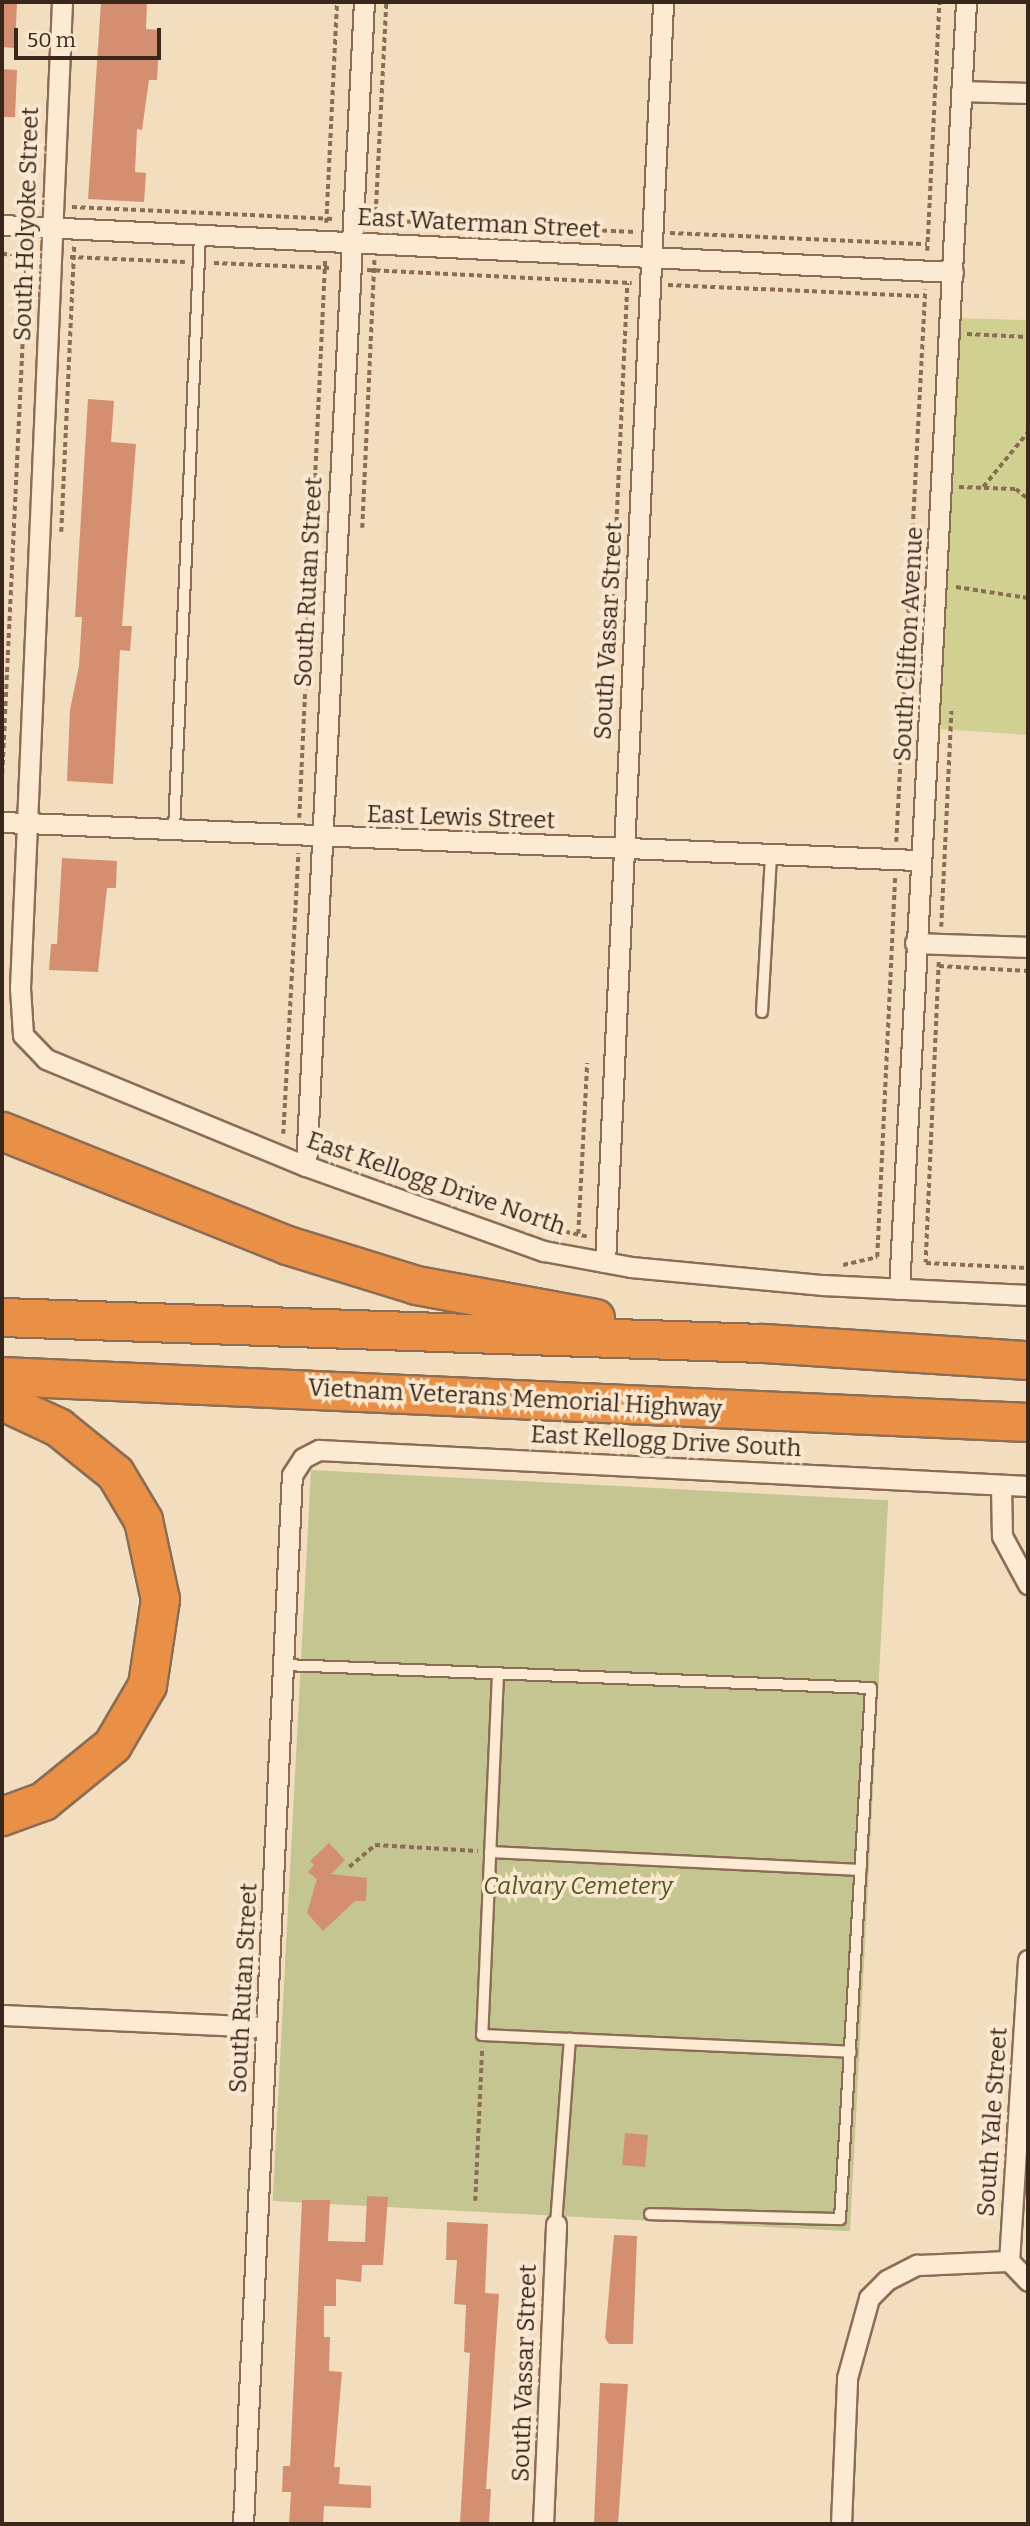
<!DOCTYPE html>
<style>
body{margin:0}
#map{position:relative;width:1030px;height:2526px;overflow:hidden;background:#f2ddbe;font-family:Bitter,serif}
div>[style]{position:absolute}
.green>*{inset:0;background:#d0d191}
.cemetery>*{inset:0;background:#c4c591;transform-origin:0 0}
.building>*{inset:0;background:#d48f70;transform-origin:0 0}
.path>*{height:3.5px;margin-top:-1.75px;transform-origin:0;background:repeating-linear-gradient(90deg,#8c6c55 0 5px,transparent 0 8.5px)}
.roads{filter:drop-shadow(2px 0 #8c6c55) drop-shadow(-2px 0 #8c6c55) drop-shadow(0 2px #8c6c55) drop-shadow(0 -2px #8c6c55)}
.service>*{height:10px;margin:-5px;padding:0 5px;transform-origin:5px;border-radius:5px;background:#fcebd2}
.minor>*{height:19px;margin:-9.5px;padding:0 9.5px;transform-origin:9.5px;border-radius:9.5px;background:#fcebd2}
.motorway>*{height:37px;margin:-18.5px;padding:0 18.5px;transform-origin:18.5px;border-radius:18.5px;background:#ea9046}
span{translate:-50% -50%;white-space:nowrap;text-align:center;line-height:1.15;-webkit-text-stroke:7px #f9e8cf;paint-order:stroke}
.street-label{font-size:24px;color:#3a271b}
.park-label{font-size:24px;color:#505820;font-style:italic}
.frame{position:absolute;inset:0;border:4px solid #3a271b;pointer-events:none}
.scale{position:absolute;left:14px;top:28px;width:147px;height:32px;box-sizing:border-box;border:4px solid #3a271b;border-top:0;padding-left:9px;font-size:21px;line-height:24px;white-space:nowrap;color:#3a271b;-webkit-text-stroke:5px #f9e8cf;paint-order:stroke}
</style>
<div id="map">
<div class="green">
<div style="clip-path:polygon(957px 318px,1028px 320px,1028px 735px,940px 729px)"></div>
</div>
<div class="cemetery">
<div style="left:311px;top:1470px;width:578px;height:732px;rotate:3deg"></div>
</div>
<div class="building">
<div style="clip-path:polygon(2px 2px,17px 2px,15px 48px,2px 47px)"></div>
<div style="clip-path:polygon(101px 2px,147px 2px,146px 29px,160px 30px,157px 80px,149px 80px,142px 130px,137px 129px,135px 172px,146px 173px,144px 202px,88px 199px)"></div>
<div style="clip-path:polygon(2px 69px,17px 70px,15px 117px,2px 117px)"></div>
<div style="clip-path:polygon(88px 399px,114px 401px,111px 442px,136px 444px,122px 626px,132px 626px,130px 651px,120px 650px,113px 784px,67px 781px,70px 710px,79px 666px,82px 617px,75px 617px)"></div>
<div style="clip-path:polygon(62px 858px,117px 861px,116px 888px,107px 888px,98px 972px,49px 970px,51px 944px,57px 944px)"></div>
<div style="clip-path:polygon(329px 1843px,345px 1860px,331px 1874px,367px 1878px,366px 1901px,355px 1901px,323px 1931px,307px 1913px,317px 1879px,308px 1872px,314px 1865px,310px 1861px)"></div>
<div style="left:625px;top:2133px;width:23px;height:32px;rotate:5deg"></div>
<div style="clip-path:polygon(367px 2196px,388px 2197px,383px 2265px,362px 2265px,361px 2282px,336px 2279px,336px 2306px,324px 2306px,324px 2337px,330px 2337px,329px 2371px,342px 2372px,334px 2467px,340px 2467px,339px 2484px,371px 2486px,371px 2508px,324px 2506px,323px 2524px,289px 2524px,291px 2492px,282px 2492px,283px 2466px,290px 2466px,302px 2200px,330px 2200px,328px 2241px,365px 2242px)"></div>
<div style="clip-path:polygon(447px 2222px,488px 2224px,485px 2293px,499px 2294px,486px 2489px,491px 2489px,489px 2524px,460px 2524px,470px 2353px,464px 2352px,466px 2305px,454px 2304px,457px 2260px,446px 2260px)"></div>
<div style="clip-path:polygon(614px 2235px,637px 2236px,633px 2344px,609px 2344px,605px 2338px)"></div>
<div style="clip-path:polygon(600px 2383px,628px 2384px,618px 2524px,594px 2524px)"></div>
</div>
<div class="path">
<div style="left:72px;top:207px;width:262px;rotate:2.6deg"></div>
<div style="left:373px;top:220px;width:262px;rotate:2.6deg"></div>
<div style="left:375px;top:221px;width:219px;rotate:-87.1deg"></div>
<div style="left:326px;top:223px;width:221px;rotate:-87.2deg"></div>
<div style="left:670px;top:233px;width:257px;rotate:2.5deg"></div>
<div style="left:927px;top:251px;width:249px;rotate:-87.2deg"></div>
<div style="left:2px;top:254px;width:33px;rotate:2deg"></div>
<div style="left:70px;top:257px;width:115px;rotate:2.5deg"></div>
<div style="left:214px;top:263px;width:118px;rotate:2.4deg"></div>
<div style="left:367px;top:270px;width:265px;rotate:2.8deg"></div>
<div style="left:668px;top:285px;width:256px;rotate:2.5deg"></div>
<div style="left:967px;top:334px;width:61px;rotate:2.8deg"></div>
<div style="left:959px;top:487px;width:57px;rotate:2deg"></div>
<div style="left:1016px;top:489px;width:16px;rotate:40deg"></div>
<div style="left:983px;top:487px;width:71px;rotate:-50.7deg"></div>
<div style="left:362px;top:528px;width:268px;rotate:-87.4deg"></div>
<div style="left:61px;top:532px;width:286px;rotate:-87.4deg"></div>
<div style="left:956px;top:587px;width:73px;rotate:8.7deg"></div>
<div style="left:612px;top:616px;width:333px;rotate:-87.4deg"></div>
<div style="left:2px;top:774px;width:530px;rotate:-87.29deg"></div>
<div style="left:299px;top:818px;width:560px;rotate:-87.34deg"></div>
<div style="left:896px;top:842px;width:553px;rotate:-86.99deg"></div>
<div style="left:941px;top:927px;width:216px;rotate:-87.3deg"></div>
<div style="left:939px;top:962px;width:301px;rotate:92.5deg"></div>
<div style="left:926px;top:1263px;width:102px;rotate:2.8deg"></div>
<div style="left:939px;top:966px;width:89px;rotate:3.2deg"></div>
<div style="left:283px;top:1134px;width:281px;rotate:-86.9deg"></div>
<div style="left:532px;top:1224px;width:58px;rotate:12.8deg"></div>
<div style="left:578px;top:1234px;width:171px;rotate:-87deg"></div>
<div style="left:843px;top:1265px;width:35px;rotate:-13deg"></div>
<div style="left:877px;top:1257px;width:379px;rotate:-87.3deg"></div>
<div style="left:349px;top:1867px;width:34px;rotate:-40deg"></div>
<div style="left:375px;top:1845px;width:103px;rotate:3.3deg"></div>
<div style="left:475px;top:2201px;width:153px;rotate:-87.4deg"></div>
</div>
<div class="roads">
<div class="service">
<div style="left:174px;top:830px;width:596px;rotate:-87.5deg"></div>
<div style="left:762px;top:1012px;width:157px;rotate:-86.7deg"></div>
<div style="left:284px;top:1665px;width:587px;rotate:2.24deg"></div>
<div style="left:871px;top:1688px;width:532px;rotate:93.34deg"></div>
<div style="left:840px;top:2219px;width:190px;rotate:-178.5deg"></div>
<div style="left:498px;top:1674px;width:361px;rotate:92.5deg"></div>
<div style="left:482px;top:2035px;width:369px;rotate:2.6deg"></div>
<div style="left:490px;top:1852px;width:371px;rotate:2.8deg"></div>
<div style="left:556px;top:2224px;width:186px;rotate:-85.7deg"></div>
</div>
<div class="minor">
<div style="left:62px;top:2px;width:987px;rotate:92.44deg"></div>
<div style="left:20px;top:988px;width:47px;rotate:86.3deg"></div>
<div style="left:23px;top:1035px;width:33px;rotate:46deg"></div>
<div style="left:46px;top:1059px;width:281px;rotate:22.4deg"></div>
<div style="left:306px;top:1166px;width:253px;rotate:19.7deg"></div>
<div style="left:544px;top:1251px;width:88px;rotate:10.4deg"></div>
<div style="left:631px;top:1267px;width:193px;rotate:5.4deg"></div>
<div style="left:823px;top:1285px;width:205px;rotate:2.8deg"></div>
<div style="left:961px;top:91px;width:67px;rotate:1.7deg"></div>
<div style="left:2px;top:225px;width:952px;rotate:2.83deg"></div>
<div style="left:2px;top:822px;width:917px;rotate:2.38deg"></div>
<div style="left:915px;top:943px;width:113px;rotate:2deg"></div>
<div style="left:306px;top:1166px;width:1165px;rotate:-87.15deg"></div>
<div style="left:605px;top:1262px;width:1261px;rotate:-87.36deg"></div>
<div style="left:899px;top:1289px;width:1289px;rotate:-87.02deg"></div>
<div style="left:1001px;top:1485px;width:51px;rotate:88.9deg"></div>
<div style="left:1002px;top:1536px;width:55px;rotate:61.6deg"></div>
<div style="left:1028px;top:1960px;width:302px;rotate:93.6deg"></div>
<div style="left:1009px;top:2261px;width:28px;rotate:46deg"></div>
<div style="left:2px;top:2015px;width:264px;rotate:2.6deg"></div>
<div style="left:243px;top:2524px;width:1050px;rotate:-87.33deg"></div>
<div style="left:292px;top:1475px;width:20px;rotate:-57deg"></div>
<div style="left:303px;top:1458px;width:18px;rotate:-27deg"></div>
<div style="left:319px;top:1450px;width:710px;rotate:2.91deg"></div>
<div style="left:543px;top:2524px;width:300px;rotate:-87.5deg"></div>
<div style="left:841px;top:2524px;width:146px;rotate:-87.6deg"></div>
<div style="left:847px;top:2378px;width:83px;rotate:-74.6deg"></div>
<div style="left:869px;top:2298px;width:25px;rotate:-45deg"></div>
<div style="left:887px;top:2280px;width:34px;rotate:-27deg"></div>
<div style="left:917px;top:2265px;width:92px;rotate:-2.5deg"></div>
</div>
<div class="motorway">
<div style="left:2px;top:1131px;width:307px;rotate:21.8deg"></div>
<div style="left:287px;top:1245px;width:135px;rotate:17.2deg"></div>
<div style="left:416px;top:1285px;width:182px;rotate:10.4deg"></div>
<div style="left:2px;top:1317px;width:761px;rotate:1.96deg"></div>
<div style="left:763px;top:1343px;width:266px;rotate:3.7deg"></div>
<div style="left:2px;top:1376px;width:1027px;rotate:2.57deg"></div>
<div style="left:2px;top:1401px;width:62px;rotate:24.9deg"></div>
<div style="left:58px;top:1427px;width:73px;rotate:38.9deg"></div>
<div style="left:115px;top:1473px;width:55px;rotate:59.2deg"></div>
<div style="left:143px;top:1520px;width:81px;rotate:77.9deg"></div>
<div style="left:160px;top:1599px;width:87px;rotate:98.6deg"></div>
<div style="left:147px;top:1685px;width:69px;rotate:120.3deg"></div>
<div style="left:112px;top:1745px;width:89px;rotate:140.9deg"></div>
<div style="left:43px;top:1801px;width:44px;rotate:159.9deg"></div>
</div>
</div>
<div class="street-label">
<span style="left:27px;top:224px;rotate:-88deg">South Holyoke Street</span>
<span style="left:479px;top:224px;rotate:3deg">East Waterman Street</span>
<span style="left:309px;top:582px;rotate:-87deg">South Rutan Street</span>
<span style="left:609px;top:631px;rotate:-87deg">South Vassar Street</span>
<span style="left:909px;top:644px;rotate:-87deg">South Clifton Avenue</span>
<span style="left:461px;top:818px;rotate:2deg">East Lewis Street</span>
<span style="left:436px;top:1184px;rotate:19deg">East Kellogg Drive North</span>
<span style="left:515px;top:1399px;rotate:3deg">Vietnam Veterans Memorial Highway</span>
<span style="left:666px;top:1442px;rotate:3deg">East Kellogg Drive South</span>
<span style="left:244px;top:1988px;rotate:-87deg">South Rutan Street</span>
<span style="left:993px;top:2122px;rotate:-86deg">South Yale Street</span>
<span style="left:525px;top:2373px;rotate:-88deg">South Vassar Street</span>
</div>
<div class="park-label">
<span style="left:578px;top:1887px">Calvary Cemetery</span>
</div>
<div class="frame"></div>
<div class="scale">50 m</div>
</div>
